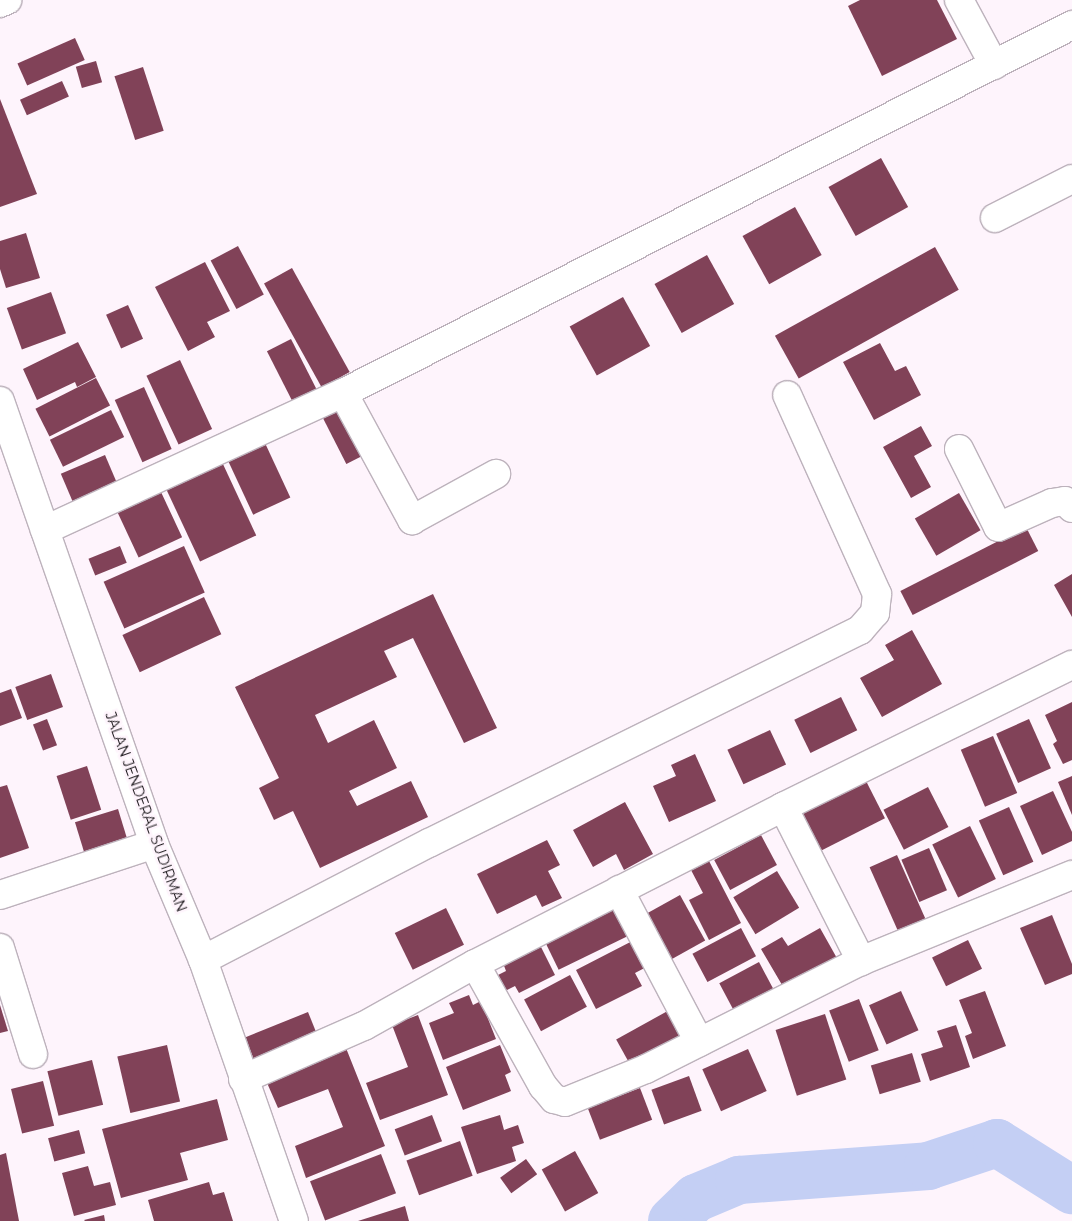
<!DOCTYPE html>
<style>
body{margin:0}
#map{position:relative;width:1072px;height:1221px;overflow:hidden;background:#fef4fc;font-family:Montserrat,sans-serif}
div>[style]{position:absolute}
.river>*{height:48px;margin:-24px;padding:0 24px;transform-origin:24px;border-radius:24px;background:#c4cff4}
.building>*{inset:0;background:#814258;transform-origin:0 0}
.roads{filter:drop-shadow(1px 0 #bdb2bc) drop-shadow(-1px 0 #bdb2bc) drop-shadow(0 1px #bdb2bc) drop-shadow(0 -1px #bdb2bc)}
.minor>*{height:28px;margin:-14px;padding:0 14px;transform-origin:14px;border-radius:14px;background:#fff}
span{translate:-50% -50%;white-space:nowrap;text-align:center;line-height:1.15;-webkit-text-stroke:5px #fef4fc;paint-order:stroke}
.street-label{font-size:14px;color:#1d191d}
</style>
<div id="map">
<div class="river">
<div style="left:672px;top:1221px;width:33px;rotate:-44deg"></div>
<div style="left:696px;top:1198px;width:47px;rotate:-22.7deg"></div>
<div style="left:739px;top:1180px;width:190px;rotate:-4.2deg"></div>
<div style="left:928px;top:1166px;width:73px;rotate:-18.4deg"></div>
<div style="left:997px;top:1143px;width:89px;rotate:32.1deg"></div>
</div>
<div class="building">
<div style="clip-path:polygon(860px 0,937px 0,957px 39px,882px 76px,848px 6px)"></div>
<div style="left:75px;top:38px;width:24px;height:63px;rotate:66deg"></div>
<div style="left:96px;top:61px;width:22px;height:21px;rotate:74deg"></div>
<div style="left:143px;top:67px;width:67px;height:30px;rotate:72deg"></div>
<div style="left:62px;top:81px;width:17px;height:46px;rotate:66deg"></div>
<div style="clip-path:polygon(0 99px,37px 194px,0 207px)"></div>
<div style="left:881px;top:158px;width:56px;height:60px;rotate:61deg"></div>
<div style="left:795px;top:207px;width:55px;height:60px;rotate:61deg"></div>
<div style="clip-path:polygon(26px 233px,40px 278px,6px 288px,0 269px,0 241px)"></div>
<div style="left:238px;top:246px;width:55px;height:31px;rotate:62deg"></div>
<div style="left:935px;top:247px;width:49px;height:183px;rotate:61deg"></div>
<div style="left:707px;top:255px;width:56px;height:60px;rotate:61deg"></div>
<div style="clip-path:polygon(205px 262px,230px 311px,207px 322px,215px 337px,188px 351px,155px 287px)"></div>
<div style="left:292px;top:268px;width:119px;height:32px;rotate:61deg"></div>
<div style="left:51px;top:292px;width:44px;height:47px;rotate:70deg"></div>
<div style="left:623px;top:297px;width:56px;height:61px;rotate:61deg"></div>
<div style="left:128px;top:305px;width:37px;height:24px;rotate:66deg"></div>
<div style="left:291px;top:339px;width:56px;height:27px;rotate:63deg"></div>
<div style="clip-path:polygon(78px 342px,96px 377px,77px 387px,75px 382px,37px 400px,23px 369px)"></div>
<div style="clip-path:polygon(880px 343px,895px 371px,906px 366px,921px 395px,874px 420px,843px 362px)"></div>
<div style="left:180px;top:360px;width:76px;height:37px;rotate:65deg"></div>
<div style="left:96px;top:378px;width:31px;height:68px;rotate:63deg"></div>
<div style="left:144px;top:387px;width:68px;height:32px;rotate:66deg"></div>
<div style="left:349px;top:401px;width:55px;height:31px;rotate:63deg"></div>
<div style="left:111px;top:410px;width:30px;height:68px;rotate:64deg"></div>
<div style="clip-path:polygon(921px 426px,932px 446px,914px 456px,931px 487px,911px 498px,883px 447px)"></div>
<div style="left:265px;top:443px;width:60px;height:41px;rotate:65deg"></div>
<div style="left:105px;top:455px;width:30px;height:48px;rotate:67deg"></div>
<div style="left:222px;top:462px;width:81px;height:62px;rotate:65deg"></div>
<div style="left:161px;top:492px;width:50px;height:48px;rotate:65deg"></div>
<div style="left:959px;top:493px;width:43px;height:51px;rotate:60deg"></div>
<div style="left:1026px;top:527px;width:27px;height:141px;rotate:63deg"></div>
<div style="left:120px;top:546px;width:18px;height:34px;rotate:68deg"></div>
<div style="left:184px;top:546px;width:51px;height:88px;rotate:66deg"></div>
<div style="clip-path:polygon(1072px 574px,1072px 617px,1054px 585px)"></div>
<div style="clip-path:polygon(433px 594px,497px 728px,464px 743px,413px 638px,384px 651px,397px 677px,315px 715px,328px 743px,374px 720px,397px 768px,349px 791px,357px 806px,411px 781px,428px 817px,320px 868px,293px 811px,274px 820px,259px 788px,279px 778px,235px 687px)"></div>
<div style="left:204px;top:597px;width:41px;height:90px;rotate:65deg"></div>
<div style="clip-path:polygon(912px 630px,942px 684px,882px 717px,860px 678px,894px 660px,885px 645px)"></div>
<div style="left:51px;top:674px;width:35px;height:38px;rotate:70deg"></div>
<div style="clip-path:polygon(11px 689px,22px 718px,0 726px,0 693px)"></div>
<div style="left:841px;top:697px;width:37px;height:52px;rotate:64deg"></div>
<div style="clip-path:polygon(1072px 702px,1072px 760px,1063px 764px,1053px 744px,1057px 741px,1045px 715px)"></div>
<div style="left:47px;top:719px;width:28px;height:15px;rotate:69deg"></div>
<div style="left:1029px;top:719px;width:54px;height:36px;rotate:66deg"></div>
<div style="left:770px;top:730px;width:38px;height:47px;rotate:65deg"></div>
<div style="left:993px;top:736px;width:62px;height:35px;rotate:67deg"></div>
<div style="clip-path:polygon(695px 754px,716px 801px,669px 822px,653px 786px,676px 776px,671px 765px)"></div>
<div style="left:87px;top:766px;width:46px;height:32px;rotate:72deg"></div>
<div style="clip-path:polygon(1072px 776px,1072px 815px,1058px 782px)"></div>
<div style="left:865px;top:779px;width:44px;height:73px;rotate:63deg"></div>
<div style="clip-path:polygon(7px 785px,29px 848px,0 858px,0 787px)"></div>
<div style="left:928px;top:787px;width:45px;height:50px;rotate:63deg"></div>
<div style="clip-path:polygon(1053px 791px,1072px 832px,1072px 841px,1042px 855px,1020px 806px)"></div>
<div style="clip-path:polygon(625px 802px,653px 854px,624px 870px,616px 854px,593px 867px,573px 830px)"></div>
<div style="left:1009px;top:807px;width:60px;height:33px;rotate:66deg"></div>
<div style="left:118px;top:809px;width:34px;height:45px;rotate:73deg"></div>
<div style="left:970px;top:826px;width:59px;height:42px;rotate:64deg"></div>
<div style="left:761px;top:835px;width:34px;height:53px;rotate:62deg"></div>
<div style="clip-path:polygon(547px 840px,560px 865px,548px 871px,562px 898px,542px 907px,536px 895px,497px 914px,477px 874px)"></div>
<div style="left:929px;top:848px;width:46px;height:30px;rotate:67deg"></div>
<div style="left:897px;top:855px;width:72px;height:30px;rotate:66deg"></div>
<div style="clip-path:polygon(709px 861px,741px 923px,709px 940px,689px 900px,703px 893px,691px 870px)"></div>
<div style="left:777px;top:871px;width:43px;height:51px;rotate:59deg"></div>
<div style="left:680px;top:895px;width:52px;height:39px;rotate:61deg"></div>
<div style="left:621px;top:906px;width:30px;height:84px;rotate:64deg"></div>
<div style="left:446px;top:908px;width:41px;height:57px;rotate:64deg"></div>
<div style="clip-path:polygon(1052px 915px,1072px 964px,1072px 974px,1045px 985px,1020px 928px)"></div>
<div style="left:741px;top:928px;width:32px;height:55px;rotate:62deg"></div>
<div style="clip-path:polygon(820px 928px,838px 960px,785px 990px,761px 949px,782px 937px,788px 946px)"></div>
<div style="clip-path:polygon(642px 936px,656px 962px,635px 973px,642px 986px,596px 1009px,576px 970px)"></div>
<div style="left:968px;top:940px;width:32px;height:40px;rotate:64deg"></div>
<div style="clip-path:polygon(540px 945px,555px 975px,519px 993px,515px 986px,505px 991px,498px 975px,506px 971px,503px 963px)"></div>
<div style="left:759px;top:962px;width:34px;height:45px;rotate:62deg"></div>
<div style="left:570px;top:975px;width:36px;height:52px;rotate:62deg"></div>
<div style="left:901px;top:991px;width:43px;height:35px;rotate:66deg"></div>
<div style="clip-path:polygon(985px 991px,1006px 1046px,973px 1059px,965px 1036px,972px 1033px,959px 1000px)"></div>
<div style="clip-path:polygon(469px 995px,473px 1005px,481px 1001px,496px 1039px,443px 1060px,429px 1023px,454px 1013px,449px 1003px)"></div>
<div style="left:859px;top:999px;width:55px;height:32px;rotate:69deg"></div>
<div style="clip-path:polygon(0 1005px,8px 1031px,0 1033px)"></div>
<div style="left:673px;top:1008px;width:35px;height:65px;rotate:61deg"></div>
<div style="left:308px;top:1012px;width:29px;height:68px;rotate:68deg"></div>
<div style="left:825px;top:1014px;width:69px;height:52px;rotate:72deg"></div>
<div style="clip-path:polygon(418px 1015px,448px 1095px,380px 1120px,366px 1083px,408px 1067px,392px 1025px)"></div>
<div style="clip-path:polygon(956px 1025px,970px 1067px,930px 1081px,921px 1054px,943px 1047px,937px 1031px)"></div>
<div style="clip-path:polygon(344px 1043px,385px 1146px,306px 1178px,295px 1146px,343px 1127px,328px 1089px,278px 1108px,264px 1076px)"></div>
<div style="left:167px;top:1045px;width:58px;height:51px;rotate:77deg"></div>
<div style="clip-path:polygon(500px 1045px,511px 1072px,505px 1075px,511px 1091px,463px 1110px,446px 1067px)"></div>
<div style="left:748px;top:1049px;width:46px;height:50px;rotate:66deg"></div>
<div style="left:912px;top:1053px;width:30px;height:43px;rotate:73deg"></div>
<div style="left:92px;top:1060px;width:46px;height:46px;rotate:76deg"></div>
<div style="left:689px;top:1076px;width:37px;height:40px;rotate:70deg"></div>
<div style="left:43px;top:1081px;width:46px;height:33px;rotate:76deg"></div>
<div style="left:640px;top:1088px;width:34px;height:56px;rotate:69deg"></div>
<div style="clip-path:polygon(217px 1099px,228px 1140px,180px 1153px,188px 1180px,121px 1198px,102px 1129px)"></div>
<div style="left:432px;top:1115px;width:28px;height:40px;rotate:69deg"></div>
<div style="clip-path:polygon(500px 1115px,504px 1130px,518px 1125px,524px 1143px,512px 1147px,516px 1161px,477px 1174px,461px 1127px)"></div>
<div style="left:79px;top:1130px;width:24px;height:32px;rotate:75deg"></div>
<div style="left:460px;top:1141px;width:37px;height:57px;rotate:70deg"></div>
<div style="left:575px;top:1151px;width:48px;height:38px;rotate:61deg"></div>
<div style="clip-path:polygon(6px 1153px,19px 1221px,0 1221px,0 1155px)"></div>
<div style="left:381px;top:1154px;width:42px;height:76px;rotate:69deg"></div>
<div style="left:526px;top:1159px;width:19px;height:32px;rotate:54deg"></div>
<div style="clip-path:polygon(88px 1166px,94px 1186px,110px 1182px,116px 1205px,74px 1216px,62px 1173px)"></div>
<div style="clip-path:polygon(209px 1182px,213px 1195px,224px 1192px,233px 1221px,154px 1221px,148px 1200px)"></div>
<div style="clip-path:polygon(405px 1206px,409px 1221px,358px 1221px)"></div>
<div style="clip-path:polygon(104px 1215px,105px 1221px,85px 1221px,84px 1220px)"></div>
</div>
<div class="roads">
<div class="minor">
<div style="left:959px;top:0;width:74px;rotate:61.7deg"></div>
<div style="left:0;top:3px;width:8px;rotate:-23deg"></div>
<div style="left:995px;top:218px;width:86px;rotate:-26.9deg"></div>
<div style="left:343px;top:393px;width:145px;rotate:61.5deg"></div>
<div style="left:412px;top:520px;width:96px;rotate:-28.7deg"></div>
<div style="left:0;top:401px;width:469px;rotate:70.8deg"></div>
<div style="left:154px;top:844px;width:126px;rotate:67.1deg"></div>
<div style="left:203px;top:960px;width:276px;rotate:70.8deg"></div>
<div style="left:959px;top:449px;width:87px;rotate:63.4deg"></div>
<div style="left:998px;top:527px;width:59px;rotate:-24deg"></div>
<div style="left:1052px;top:503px;width:13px;rotate:-9deg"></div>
<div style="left:1065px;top:501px;width:10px;rotate:45deg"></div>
<div style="left:45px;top:530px;width:328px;rotate:-24.7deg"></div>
<div style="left:343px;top:393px;width:817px;rotate:-26.78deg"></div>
<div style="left:783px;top:807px;width:173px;rotate:63.1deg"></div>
<div style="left:619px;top:890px;width:172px;rotate:62.2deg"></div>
<div style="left:0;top:895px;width:162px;rotate:-18.3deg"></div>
<div style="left:0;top:948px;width:111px;rotate:72.7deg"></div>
<div style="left:203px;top:960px;width:254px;rotate:-27.4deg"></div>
<div style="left:429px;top:843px;width:481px;rotate:-26.3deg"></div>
<div style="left:860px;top:630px;width:23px;rotate:-49deg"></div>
<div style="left:875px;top:613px;width:19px;rotate:-84deg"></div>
<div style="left:877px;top:594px;width:218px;rotate:-114.3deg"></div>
<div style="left:475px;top:964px;width:140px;rotate:60.9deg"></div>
<div style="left:543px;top:1086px;width:17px;rotate:50deg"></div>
<div style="left:554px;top:1099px;width:11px;rotate:15deg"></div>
<div style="left:565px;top:1102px;width:87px;rotate:-22.2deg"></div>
<div style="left:646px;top:1069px;width:241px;rotate:-26.7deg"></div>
<div style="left:861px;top:961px;width:228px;rotate:-22.2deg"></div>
<div style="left:243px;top:1079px;width:132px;rotate:-23.7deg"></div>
<div style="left:364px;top:1026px;width:127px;rotate:-29.2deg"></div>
<div style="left:475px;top:964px;width:346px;rotate:-27deg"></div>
<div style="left:783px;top:807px;width:322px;rotate:-26.2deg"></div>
</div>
</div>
<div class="street-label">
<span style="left:146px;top:812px;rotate:70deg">JALAN JENDERAL SUDIRMAN</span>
</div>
</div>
